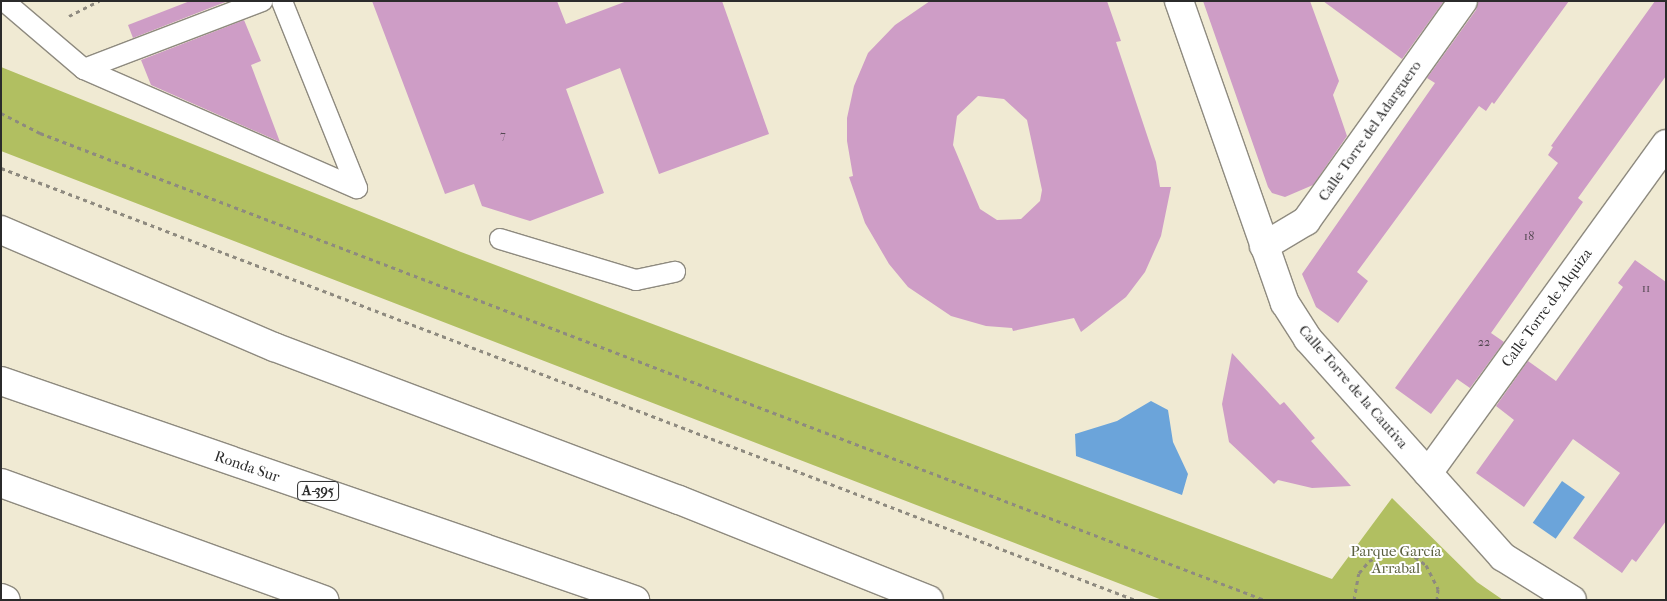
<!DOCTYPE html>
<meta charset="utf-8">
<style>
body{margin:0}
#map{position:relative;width:1667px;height:601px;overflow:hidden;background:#f0ead3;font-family:"IM FELL French Canon",serif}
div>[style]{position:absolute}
.green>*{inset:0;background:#b1bf61}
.water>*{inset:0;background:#6ba4da;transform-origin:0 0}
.building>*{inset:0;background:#ce9dc6}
.path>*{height:3px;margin-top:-1.5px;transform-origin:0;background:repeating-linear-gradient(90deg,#8e8a7f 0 4px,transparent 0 8px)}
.roads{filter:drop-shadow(1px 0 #8e8a7f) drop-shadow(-1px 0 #8e8a7f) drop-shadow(0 1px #8e8a7f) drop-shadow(0 -1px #8e8a7f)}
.service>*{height:20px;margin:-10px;padding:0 10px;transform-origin:10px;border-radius:10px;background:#fff}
.pedestrian>*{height:28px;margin:-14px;padding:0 14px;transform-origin:14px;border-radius:14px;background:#fff}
.minor>*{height:28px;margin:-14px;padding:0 14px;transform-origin:14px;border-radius:14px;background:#fff}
.motorway>*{height:28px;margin:-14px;padding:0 14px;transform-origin:14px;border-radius:14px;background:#fff}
span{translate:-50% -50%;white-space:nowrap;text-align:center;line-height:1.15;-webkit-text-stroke:4px #fff;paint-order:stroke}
.number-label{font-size:12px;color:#544852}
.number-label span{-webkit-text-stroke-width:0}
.shield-label span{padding:1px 4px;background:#fff;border:1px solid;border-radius:4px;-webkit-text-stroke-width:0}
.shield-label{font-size:14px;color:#2b2b2b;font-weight:700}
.street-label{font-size:15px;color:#2b2b2b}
.park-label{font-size:15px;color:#5a5f3e}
.frame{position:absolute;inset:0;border:2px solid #2b2b2b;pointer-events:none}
</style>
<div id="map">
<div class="green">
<div style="clip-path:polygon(1px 67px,461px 252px,1332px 579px,1392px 498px,1477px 582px,1503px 600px,1162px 600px,1px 151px)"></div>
</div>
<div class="water">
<div style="clip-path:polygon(1151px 401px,1168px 410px,1173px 442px,1188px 474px,1182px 495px,1076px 456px,1075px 434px,1117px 421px)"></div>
<div style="left:1562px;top:481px;width:28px;height:51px;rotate:35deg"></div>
</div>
<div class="building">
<div style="clip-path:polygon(190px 1px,228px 1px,133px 38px,128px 25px)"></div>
<div style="clip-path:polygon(372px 1px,557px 1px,566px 24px,627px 1px,722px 1px,769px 134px,659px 174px,620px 68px,566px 89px,604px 193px,530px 221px,482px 206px,474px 184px,445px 194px)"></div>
<div style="clip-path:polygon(evenodd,930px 1px,1107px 1px,1121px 41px,1116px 42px,1156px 162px,1160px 187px,1171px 187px,1161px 236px,1145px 272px,1126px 297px,1081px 332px,1074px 318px,1013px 331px,1012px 328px,986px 326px,951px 316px,908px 287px,889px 264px,865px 223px,849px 177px,853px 176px,847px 141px,847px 118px,854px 86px,868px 53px,895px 25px,930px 1px,978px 96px,1004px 99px,1027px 120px,1042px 190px,1040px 201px,1021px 219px,997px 220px,980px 209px,953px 145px,957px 116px,978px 96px)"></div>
<div style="clip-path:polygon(1203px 1px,1310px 1px,1339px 81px,1333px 95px,1347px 136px,1313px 185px,1285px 197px,1272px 193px,1268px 187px)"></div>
<div style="clip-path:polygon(1323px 1px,1444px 1px,1402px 59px)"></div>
<div style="clip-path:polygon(1478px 1px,1569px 1px,1494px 104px,1492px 102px,1486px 111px,1479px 106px,1357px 272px,1368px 281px,1338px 323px,1316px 307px,1302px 274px,1435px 83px,1427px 78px,1476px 10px)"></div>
<div style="clip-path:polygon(1655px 1px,1666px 1px,1666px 76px,1578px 198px,1583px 202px,1491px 333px,1504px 342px,1470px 388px,1457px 379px,1431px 414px,1395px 388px,1558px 163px,1548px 155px,1553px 147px,1551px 146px)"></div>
<div style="clip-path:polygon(244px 20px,261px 61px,251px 65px,280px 142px,151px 85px,141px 60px)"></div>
<div style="clip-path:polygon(1635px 260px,1666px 282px,1666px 521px,1636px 562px,1632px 559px,1622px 573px,1573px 538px,1620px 473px,1573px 439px,1524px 507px,1476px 473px,1514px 420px,1496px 406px,1528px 361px,1556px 381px,1623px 287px,1618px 283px)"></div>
<div style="clip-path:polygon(1232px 353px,1280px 405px,1284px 402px,1315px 438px,1311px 441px,1351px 486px,1312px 488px,1278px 480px,1274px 484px,1229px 442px,1222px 404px)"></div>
</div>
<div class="path">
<div style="left:69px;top:16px;width:34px;rotate:-27deg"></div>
<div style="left:1px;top:113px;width:44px;rotate:27.1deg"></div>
<div style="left:40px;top:133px;width:1311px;rotate:20.87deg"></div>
<div style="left:1px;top:168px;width:1213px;rotate:20.85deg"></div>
<div style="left:1354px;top:600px;width:27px;rotate:-80deg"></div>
<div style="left:1359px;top:573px;width:16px;rotate:-50deg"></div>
<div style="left:1369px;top:561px;width:17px;rotate:-25deg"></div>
<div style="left:1384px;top:554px;width:15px;rotate:-8deg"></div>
<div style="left:1399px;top:552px;width:17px;rotate:17deg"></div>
<div style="left:1415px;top:557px;width:14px;rotate:36deg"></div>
<div style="left:1426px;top:565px;width:27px;rotate:63deg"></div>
<div style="left:1438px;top:589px;width:11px;rotate:95deg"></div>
</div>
<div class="roads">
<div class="service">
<div style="left:4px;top:1px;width:105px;rotate:40.4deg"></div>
<div style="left:84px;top:69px;width:191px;rotate:-20.9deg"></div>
<div style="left:84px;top:69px;width:298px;rotate:23.6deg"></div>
<div style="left:357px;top:188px;width:201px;rotate:-111.9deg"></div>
<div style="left:500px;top:239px;width:142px;rotate:16.8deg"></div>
<div style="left:636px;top:280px;width:40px;rotate:-12deg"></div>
</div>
<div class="pedestrian">
<div style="left:1264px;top:246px;width:49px;rotate:-30.8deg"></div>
<div style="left:1306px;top:221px;width:270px;rotate:-54.5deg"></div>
<div style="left:1428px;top:473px;width:406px;rotate:-54.1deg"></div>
</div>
<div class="minor">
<div style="left:1179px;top:1px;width:320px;rotate:70.7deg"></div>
<div style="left:1285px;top:303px;width:43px;rotate:57.4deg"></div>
<div style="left:1308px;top:339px;width:292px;rotate:48.2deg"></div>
<div style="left:1503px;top:557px;width:81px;rotate:31.9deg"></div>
</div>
<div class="motorway">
<div style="left:1px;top:230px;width:297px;rotate:23.2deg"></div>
<div style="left:274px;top:347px;width:433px;rotate:20.7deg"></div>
<div style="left:679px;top:500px;width:269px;rotate:21.8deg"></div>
<div style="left:1px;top:381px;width:671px;rotate:19.06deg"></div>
<div style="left:1px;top:483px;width:344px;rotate:19.9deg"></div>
<div style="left:1px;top:598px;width:5px;rotate:22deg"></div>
</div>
</div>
<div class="number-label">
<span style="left:503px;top:136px">7</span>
<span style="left:1529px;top:237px">18</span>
<span style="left:1646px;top:289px">11</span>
<span style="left:1484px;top:343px">22</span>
</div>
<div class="shield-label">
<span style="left:318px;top:491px">A-395</span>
</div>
<div class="street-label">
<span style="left:1370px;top:131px;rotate:-55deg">Calle Torre del Adarguero</span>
<span style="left:1547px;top:308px;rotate:-54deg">Calle Torre de Alquiza</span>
<span style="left:1353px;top:387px;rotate:49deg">Calle Torre de la Cautiva</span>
<span style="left:247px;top:467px;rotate:19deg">Ronda Sur</span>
</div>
<div class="park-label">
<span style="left:1396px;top:560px">Parque García<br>Arrabal</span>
</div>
<div class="frame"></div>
</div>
